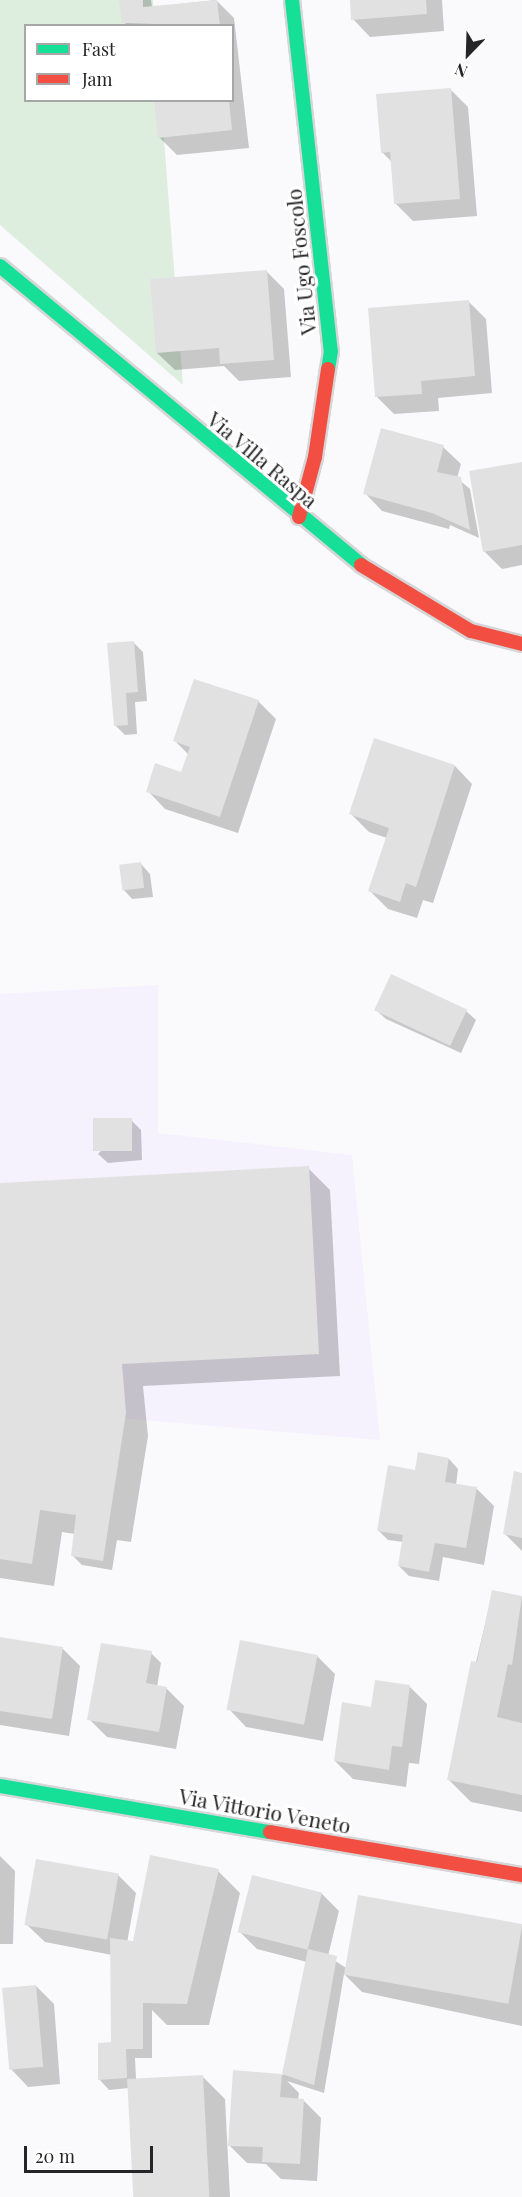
<!DOCTYPE html>
<style>
body{margin:0}
#map{position:relative;width:522px;height:2197px;overflow:hidden;background:#fafafc;font-family:"Playfair Display",serif}
div>[style]{position:absolute}
.industrial>*{inset:0;background:#f5f2fd}
.green>*{inset:0;background:#ddeede}
.shadow>*{inset:0;background:#0003}
.building>*{inset:0;background:#e2e1e2;transform-origin:0 0}
.roads{filter:drop-shadow(2px 0 #d6d6d8) drop-shadow(-2px 0 #d6d6d8) drop-shadow(0 2px #d6d6d8) drop-shadow(0 -2px #d6d6d8)}
.fast>*{height:14px;margin:-7px;padding:0 7px;transform-origin:7px;border-radius:7px;background:#16e098}
.jam>*{height:14px;margin:-7px;padding:0 7px;transform-origin:7px;border-radius:7px;background:#f24e42}
span{translate:-50% -50%;white-space:nowrap;text-align:center;line-height:1.15;-webkit-text-stroke:6px #fff;paint-order:stroke}
.street-label{font-size:21px;color:#252426}
.legend{position:absolute;left:24px;top:24px;width:210px;height:78px;box-sizing:border-box;background:#fff;border:2px solid #a8a7a8;margin:0;padding:8px 10px;list-style:none;font-size:18px;color:#252426}
.legend li{display:flex;align-items:center;gap:12px;height:30px}
.legend b{width:30px;border:2px solid #a8a7a8}
.north{position:absolute;left:438px;top:24px;width:60px;height:60px;-webkit-text-stroke:4px #fff;paint-order:stroke;rotate:203deg;font-size:16px;font-weight:700;line-height:24px;text-align:center;color:#252426}
.north::after{content:'';display:block;margin:auto;width:21px;height:27px;background:#252426;clip-path:polygon(50% 0,100% 100%,50% 72%,0 100%)}
.scale{position:absolute;left:24px;top:2146px;width:129px;height:27px;box-sizing:border-box;border:3px solid #252426;border-top:0;padding-left:8px;font-size:18px;line-height:21px;white-space:nowrap;color:#252426;-webkit-text-stroke:4px #fff;paint-order:stroke}
</style>
<div id="map">
<div class="industrial">
<div style="clip-path:polygon(158px 985px,158px 1133px,352px 1155px,380px 1440px,0 1408px,0 994px)"></div>
</div>
<div class="green">
<div style="clip-path:polygon(0 0,153px 0,155px 25px,26px 26px,26px 100px,161px 101px,183px 385px,0 225px)"></div>
</div>
<div class="shadow">
<div style="clip-path:polygon(121px 0,151px 0,152px 7px,216px 0,234px 18px,249px 148px,177px 155px,159px 137px,155px 100px,232px 100px,232px 26px,126px 26px)"></div>
<div style="clip-path:polygon(351px 0,442px 0,444px 31px,370px 37px,353px 19px)"></div>
<div style="clip-path:polygon(450px 89px,468px 107px,477px 216px,413px 221px,395px 203px,392px 162px,382px 152px)"></div>
<div style="clip-path:polygon(266px 271px,284px 289px,291px 377px,239px 381px,224px 366px,175px 370px,157px 353px)"></div>
<div style="clip-path:polygon(469px 302px,486px 319px,492px 393px,438px 398px,439px 411px,394px 414px,376px 396px)"></div>
<div style="clip-path:polygon(443px 447px,461px 464px,457px 478px,470px 489px,479px 538px,450px 525px,449px 529px,382px 511px,365px 493px)"></div>
<div style="clip-path:polygon(522px 464px,522px 565px,502px 569px,484px 551px)"></div>
<div style="clip-path:polygon(134px 643px,143px 652px,147px 701px,135px 702px,137px 734px,125px 735px,115px 725px)"></div>
<div style="clip-path:polygon(258px 701px,276px 719px,238px 833px,165px 809px,148px 791px,182px 774px,189px 755px,175px 741px)"></div>
<div style="clip-path:polygon(455px 766px,472px 784px,433px 903px,423px 900px,417px 918px,388px 909px,370px 891px,387px 838px,369px 832px,351px 814px)"></div>
<div style="clip-path:polygon(141px 864px,150px 874px,153px 897px,132px 899px,123px 889px)"></div>
<div style="clip-path:polygon(392px 976px,466px 1011px,476px 1020px,461px 1053px,386px 1019px,376px 1010px)"></div>
<div style="clip-path:polygon(131px 1120px,141px 1130px,142px 1160px,108px 1163px,98px 1154px)"></div>
<div style="clip-path:polygon(308px 1168px,330px 1190px,340px 1376px,143px 1386px,148px 1436px,131px 1542px,117px 1540px,112px 1570px,82px 1565px,72px 1555px,75px 1534px,62px 1532px,54px 1586px,0 1578px,0 1184px)"></div>
<div style="clip-path:polygon(449px 1459px,458px 1469px,456px 1485px,477px 1489px,494px 1506px,484px 1565px,443px 1557px,439px 1581px,409px 1576px,399px 1566px,404px 1542px,388px 1540px,378px 1530px,416px 1471px)"></div>
<div style="clip-path:polygon(522px 1474px,522px 1551px,505px 1534px)"></div>
<div style="clip-path:polygon(493px 1591px,522px 1597px,522px 1812px,471px 1802px,448px 1779px)"></div>
<div style="clip-path:polygon(0 1639px,62px 1648px,80px 1666px,69px 1736px,0 1725px)"></div>
<div style="clip-path:polygon(151px 1653px,161px 1663px,157px 1687px,166px 1688px,184px 1706px,176px 1749px,107px 1737px,89px 1719px)"></div>
<div style="clip-path:polygon(317px 1656px,335px 1674px,323px 1741px,246px 1727px,229px 1709px)"></div>
<div style="clip-path:polygon(410px 1687px,427px 1704px,419px 1764px,409px 1763px,406px 1787px,353px 1779px,335px 1761px,372px 1709px)"></div>
<div style="clip-path:polygon(0 1856px,15px 1871px,13px 1944px,0 1944px)"></div>
<div style="clip-path:polygon(218px 1871px,240px 1893px,209px 2025px,167px 2025px,152px 2010px,152px 2058px,135px 2058px,136px 2079px,202px 2076px,225px 2099px,230px 2197px,134px 2197px,129px 2088px,109px 2090px,100px 2080px,113px 2043px,112px 1955px,45px 1942px,27px 1925px,118px 1875px,136px 1893px,127px 1943px,139px 1945px)"></div>
<div style="clip-path:polygon(321px 1893px,339px 1911px,328px 1956px,346px 1968px,522px 1926px,522px 2026px,362px 1992px,344px 1974px,324px 2093px,287px 2081px,299px 2093px,298px 2100px,304px 2101px,321px 2118px,317px 2181px,281px 2179px,266px 2164px,247px 2163px,229px 2145px,234px 2072px,283px 2075px,307px 1962px,257px 1949px,240px 1932px)"></div>
<div style="clip-path:polygon(36px 1986px,54px 2004px,60px 2084px,28px 2087px,11px 2069px)"></div>
</div>
<div class="building">
<div style="clip-path:polygon(119px 0,143px 0,143px 7px,217px 0,220px 26px,122px 23px)"></div>
<div style="clip-path:polygon(350px 0,426px 0,427px 14px,351px 20px)"></div>
<div style="clip-path:polygon(451px 88px,460px 199px,394px 204px,390px 152px,381px 153px,376px 94px)"></div>
<div style="clip-path:polygon(154px 100px,229px 100px,232px 130px,158px 138px)"></div>
<div style="clip-path:polygon(267px 270px,274px 360px,220px 364px,219px 348px,156px 353px,150px 279px)"></div>
<div style="clip-path:polygon(469px 300px,475px 376px,421px 381px,422px 394px,375px 397px,368px 308px)"></div>
<div style="clip-path:polygon(381px 428px,444px 445px,437px 472px,461px 477px,470px 530px,432px 513px,363px 494px)"></div>
<div style="clip-path:polygon(522px 462px,522px 545px,483px 552px,469px 471px)"></div>
<div style="clip-path:polygon(134px 641px,138px 692px,126px 693px,128px 725px,114px 726px,107px 643px)"></div>
<div style="clip-path:polygon(194px 679px,259px 700px,220px 817px,146px 792px,155px 763px,181px 772px,190px 747px,173px 741px)"></div>
<div style="clip-path:polygon(374px 738px,455px 765px,416px 887px,406px 883px,400px 902px,368px 891px,389px 828px,349px 814px)"></div>
<div style="left:141px;top:862px;width:26px;height:22px;rotate:83deg"></div>
<div style="left:391px;top:974px;width:84px;height:40px;rotate:25deg"></div>
<div style="left:132px;top:1118px;width:33px;height:39px;rotate:90deg"></div>
<div style="clip-path:polygon(309px 1166px,319px 1354px,122px 1364px,126px 1413px,103px 1561px,71px 1556px,76px 1515px,40px 1510px,32px 1564px,0 1559px,0 1183px)"></div>
<div style="clip-path:polygon(418px 1452px,449px 1458px,445px 1482px,477px 1487px,466px 1548px,435px 1543px,429px 1572px,398px 1566px,403px 1535px,377px 1531px,388px 1465px,415px 1470px)"></div>
<div style="clip-path:polygon(514px 1471px,522px 1473px,522px 1538px,503px 1534px)"></div>
<div style="clip-path:polygon(492px 1590px,522px 1596px,512px 1665px,508px 1664px,497px 1717px,522px 1723px,522px 1795px,447px 1780px,471px 1661px,477px 1662px)"></div>
<div style="clip-path:polygon(0 1637px,63px 1647px,52px 1719px,0 1711px)"></div>
<div style="left:240px;top:1640px;width:79px;height:71px;rotate:11deg"></div>
<div style="clip-path:polygon(101px 1643px,152px 1651px,146px 1683px,167px 1687px,159px 1732px,87px 1720px)"></div>
<div style="clip-path:polygon(375px 1680px,410px 1685px,402px 1747px,392px 1746px,389px 1770px,334px 1761px,342px 1702px,371px 1707px)"></div>
<div style="clip-path:polygon(150px 1855px,219px 1869px,187px 2004px,143px 2003px,143px 2049px,126px 2049px,127px 2078px,98px 2080px,98px 2043px,111px 2042px,110px 1938px,133px 1941px)"></div>
<div style="left:36px;top:1859px;width:84px;height:67px;rotate:10deg"></div>
<div style="left:252px;top:1875px;width:72px;height:59px;rotate:14deg"></div>
<div style="left:358px;top:1895px;width:167px;height:81px;rotate:10deg"></div>
<div style="clip-path:polygon(308px 1949px,337px 1956px,314px 2085px,282px 2074px)"></div>
<div style="left:36px;top:1985px;width:82px;height:34px;rotate:85deg"></div>
<div style="clip-path:polygon(233px 2070px,282px 2074px,280px 2097px,304px 2099px,300px 2164px,262px 2162px,263px 2147px,228px 2146px)"></div>
<div style="left:203px;top:2075px;width:122px;height:76px;rotate:87deg"></div>
</div>
<div class="roads">
<div class="fast">
<div style="left:292px;top:0;width:353px;rotate:83.7deg"></div>
<div style="left:331px;top:351px;width:18px;rotate:99deg"></div>
<div style="left:0;top:266px;width:469px;rotate:39.6deg"></div>
<div style="left:0;top:1786px;width:274px;rotate:9.7deg"></div>
</div>
<div class="jam">
<div style="left:299px;top:517px;width:62px;rotate:-75.1deg"></div>
<div style="left:315px;top:457px;width:89px;rotate:-81.6deg"></div>
<div style="left:361px;top:565px;width:128px;rotate:31deg"></div>
<div style="left:471px;top:631px;width:53px;rotate:14.3deg"></div>
<div style="left:270px;top:1832px;width:256px;rotate:9.7deg"></div>
</div>
</div>
<div class="street-label">
<span style="left:300px;top:262px;rotate:-96deg">Via Ugo Foscolo</span>
<span style="left:263px;top:459px;rotate:40deg">Via Villa Raspa</span>
<span style="left:265px;top:1810px;rotate:10deg">Via Vittorio Veneto</span>
</div>
<ul class="legend">
<li><b style="height:8px;background:#16e098"></b>Fast</li>
<li><b style="height:8px;background:#f24e42"></b>Jam</li>
</ul>
<div class="north">N</div>
<div class="scale">20 m</div>
</div>
